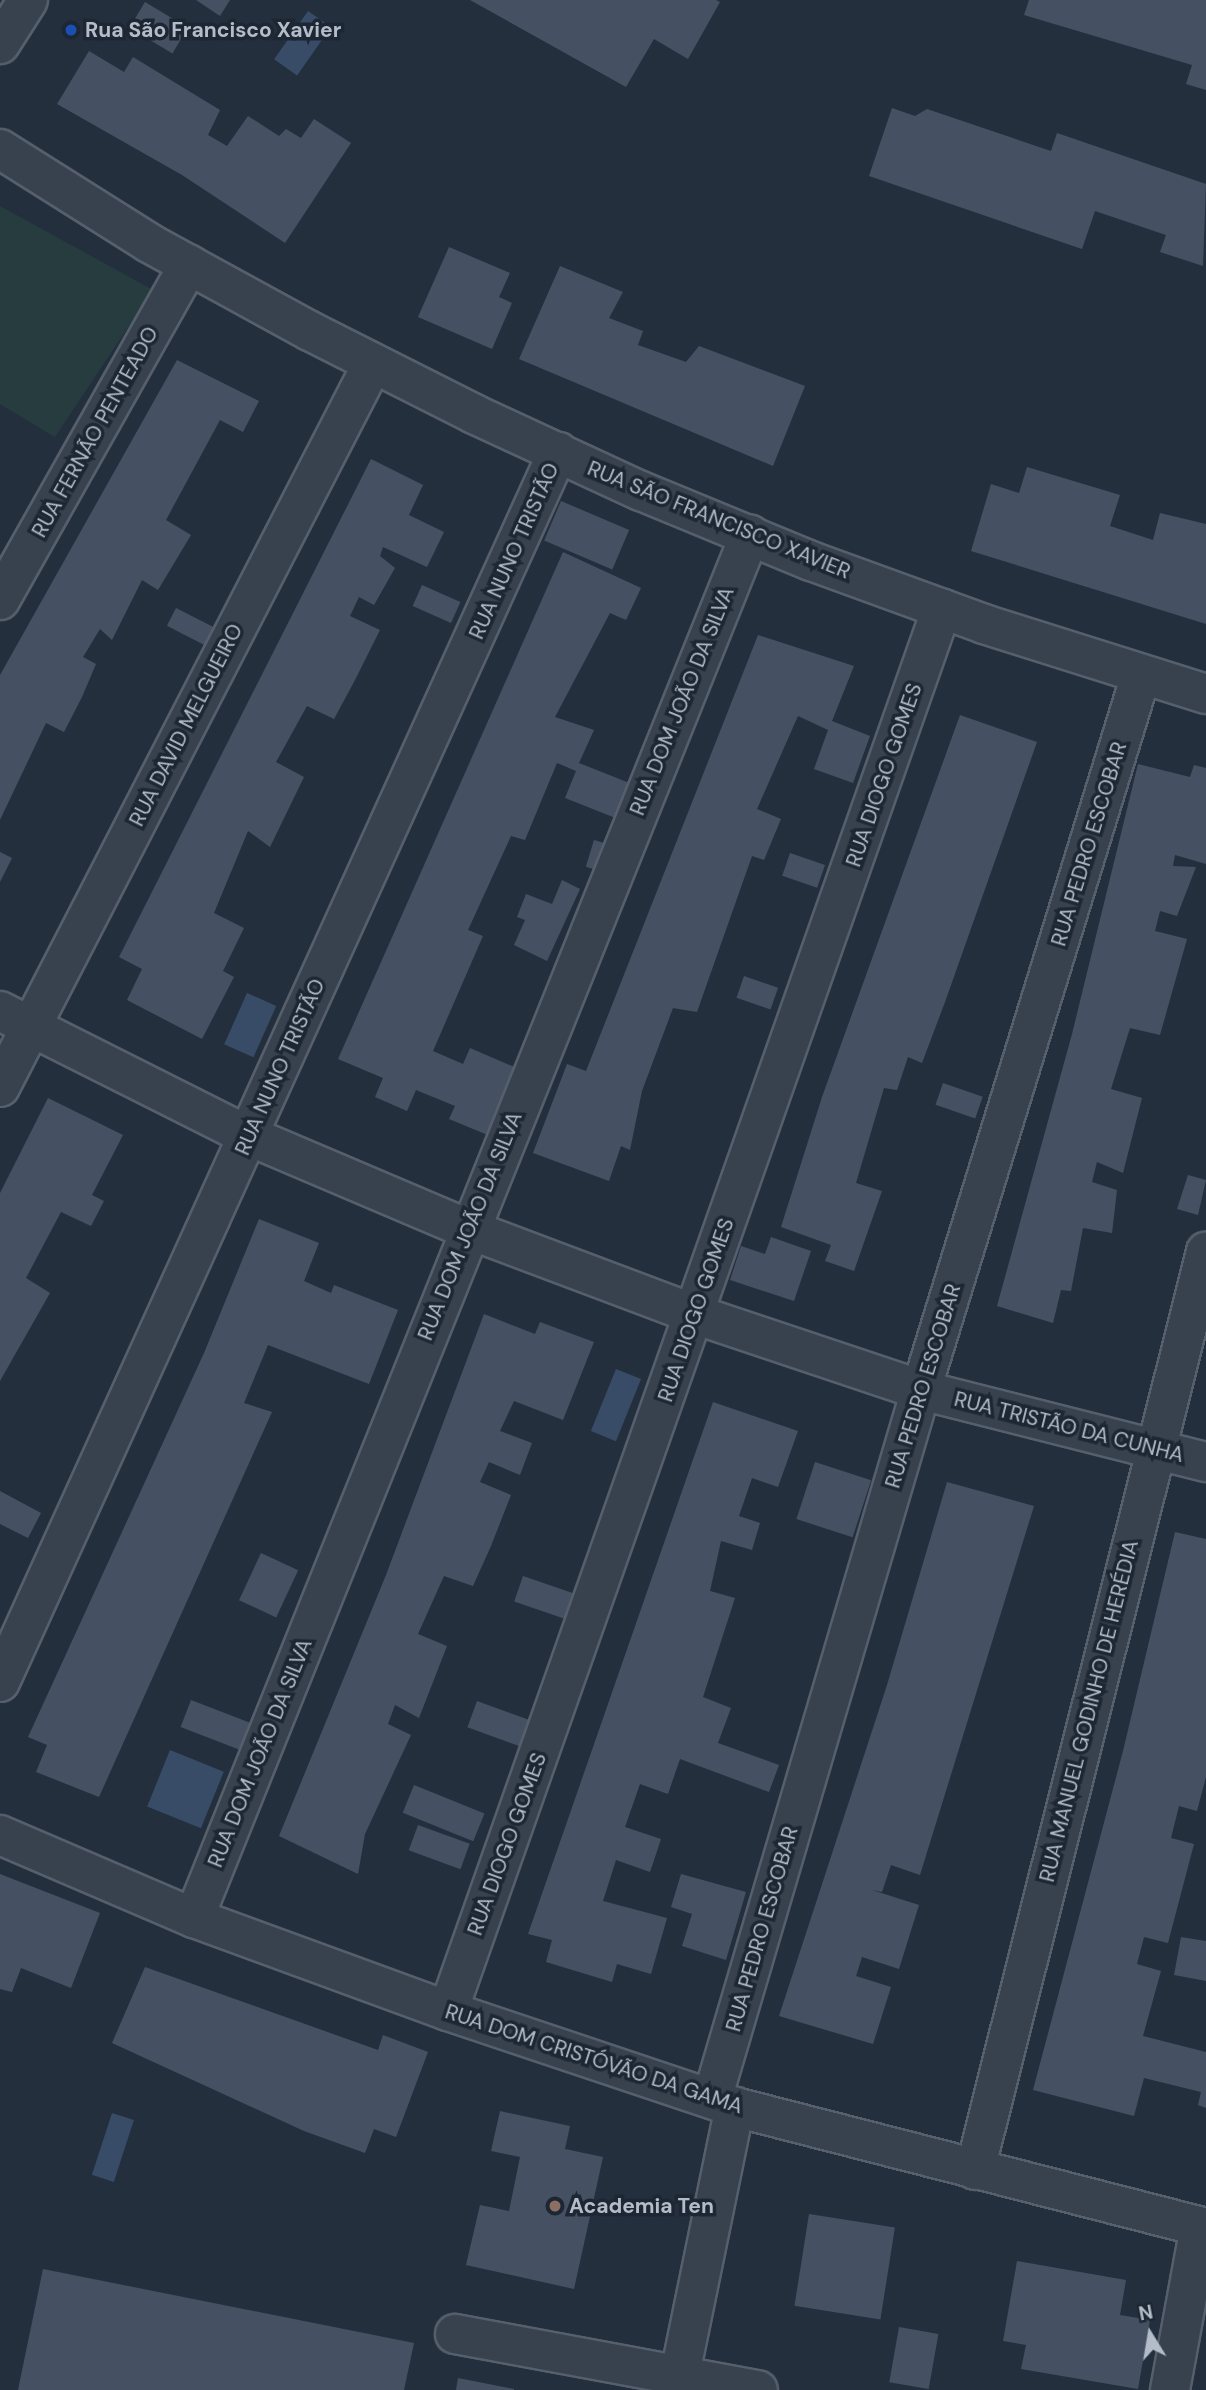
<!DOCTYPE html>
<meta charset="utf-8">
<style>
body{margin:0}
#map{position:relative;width:1206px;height:2390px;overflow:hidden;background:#242f3e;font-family:"DM Sans",sans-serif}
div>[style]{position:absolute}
.green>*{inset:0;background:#263c3f}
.water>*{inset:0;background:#394c67;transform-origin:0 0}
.building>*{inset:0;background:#455162;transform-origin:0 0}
.roads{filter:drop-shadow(2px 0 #565f6c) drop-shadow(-2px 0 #565f6c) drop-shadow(0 2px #565f6c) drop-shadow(0 -2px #565f6c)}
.street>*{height:38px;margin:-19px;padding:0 19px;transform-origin:19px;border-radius:19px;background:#38414e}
.dots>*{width:19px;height:19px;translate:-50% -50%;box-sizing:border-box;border:4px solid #1d2633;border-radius:50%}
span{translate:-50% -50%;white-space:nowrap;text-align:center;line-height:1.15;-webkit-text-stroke:7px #1d2633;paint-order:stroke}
.poi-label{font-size:21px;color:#b4bcc9;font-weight:700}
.left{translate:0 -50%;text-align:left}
.street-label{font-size:21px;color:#b4bcc9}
.north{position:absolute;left:1115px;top:2299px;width:70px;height:70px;-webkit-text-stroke:5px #1d2633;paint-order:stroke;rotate:349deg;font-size:19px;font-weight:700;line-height:28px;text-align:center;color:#b4bcc9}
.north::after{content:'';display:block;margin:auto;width:24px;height:32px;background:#b4bcc9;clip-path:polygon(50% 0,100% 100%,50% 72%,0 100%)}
</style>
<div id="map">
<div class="green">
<div style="clip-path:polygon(0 206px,153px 290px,55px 437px,0 404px)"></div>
</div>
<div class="water">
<div style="left:308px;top:11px;width:28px;height:59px;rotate:35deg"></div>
<div style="left:247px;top:993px;width:32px;height:56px;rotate:24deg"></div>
<div style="left:616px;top:1369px;width:27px;height:67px;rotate:22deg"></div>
<div style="left:170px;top:1750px;width:58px;height:61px;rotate:22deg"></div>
<div style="left:112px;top:2113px;width:23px;height:65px;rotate:18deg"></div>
</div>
<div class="building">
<div style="clip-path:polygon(196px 0,230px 0,220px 16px)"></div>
<div style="clip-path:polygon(470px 0,716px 0,720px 2px,688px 59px,654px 39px,626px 87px)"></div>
<div style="clip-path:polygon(1029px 0,1206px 0,1206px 90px,1186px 84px,1192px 65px,1024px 15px)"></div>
<div style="left:145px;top:2px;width:50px;height:30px;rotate:31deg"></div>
<div style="clip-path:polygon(89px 51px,124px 72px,133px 57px,220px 110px,208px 135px,227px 146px,248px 116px,279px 136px,286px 129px,301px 138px,314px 119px,351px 143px,285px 243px,182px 175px,57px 104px)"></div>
<div style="clip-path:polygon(892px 108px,915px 116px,927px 109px,1051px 151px,1057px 133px,1206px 184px,1203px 266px,1160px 252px,1166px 235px,1095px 211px,1082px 249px,869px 176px)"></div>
<div style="clip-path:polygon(449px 247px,510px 273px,499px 297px,512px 303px,492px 349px,418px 317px)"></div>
<div style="clip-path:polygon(560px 266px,623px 292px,609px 318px,643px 331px,638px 345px,686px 362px,699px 346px,805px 386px,773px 466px,519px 359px)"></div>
<div style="clip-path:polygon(177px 360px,259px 401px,243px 432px,220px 420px,166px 520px,191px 535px,158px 590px,142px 580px,112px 640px,100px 629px,83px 657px,96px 664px,82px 697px,64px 732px,46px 723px,0 820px,0 675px)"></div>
<div style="clip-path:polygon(371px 459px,423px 485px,409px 515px,444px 532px,427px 567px,383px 547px,380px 556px,395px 568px,374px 605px,359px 597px,350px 616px,380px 630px,355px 680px,334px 719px,307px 706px,276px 762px,304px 777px,270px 847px,248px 831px,214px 913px,244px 928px,223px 971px,234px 977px,202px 1039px,127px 1000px,142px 969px,119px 957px)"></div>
<div style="clip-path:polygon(1027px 467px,1120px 495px,1110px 526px,1153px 540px,1160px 513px,1206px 524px,1206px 624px,971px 551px,991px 484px,1019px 493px)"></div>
<div style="left:561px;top:501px;width:74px;height:43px;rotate:23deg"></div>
<div style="clip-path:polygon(563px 552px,641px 588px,626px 620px,610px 613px,555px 717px,594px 730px,579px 763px,632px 784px,618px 819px,565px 798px,576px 771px,557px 763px,525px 840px,511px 836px,468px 930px,483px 936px,433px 1051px,463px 1064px,470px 1048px,519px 1069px,490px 1136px,449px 1119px,455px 1106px,416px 1090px,407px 1111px,375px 1097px,383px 1078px,338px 1059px)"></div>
<div style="left:422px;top:585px;width:42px;height:23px;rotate:24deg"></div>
<div style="left:176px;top:608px;width:42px;height:20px;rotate:27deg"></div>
<div style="clip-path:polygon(758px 635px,854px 666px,832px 721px,870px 736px,853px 783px,814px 769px,828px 730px,798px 716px,757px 809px,781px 819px,764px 860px,752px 856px,697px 1012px,673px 1008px,642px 1091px,630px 1150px,621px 1146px,609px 1181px,533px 1153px,567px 1064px,586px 1071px)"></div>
<div style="clip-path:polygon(960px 715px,1037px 742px,945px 1002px,879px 977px,945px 1002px,922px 1063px,908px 1057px,897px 1090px,884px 1088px,856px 1183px,882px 1191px,854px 1271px,825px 1261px,831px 1245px,781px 1227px,822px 1097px)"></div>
<div style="clip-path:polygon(1138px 764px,1190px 777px,1194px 765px,1206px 768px,1206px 864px,1175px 855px,1173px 866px,1196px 867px,1177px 916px,1160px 911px,1155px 931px,1187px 939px,1160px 1035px,1130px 1028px,1111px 1089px,1142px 1098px,1123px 1173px,1097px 1162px,1092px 1182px,1117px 1190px,1112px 1233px,1083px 1228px,1071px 1291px,1061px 1290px,1053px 1323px,997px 1306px,1072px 1034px)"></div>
<div style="left:594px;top:840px;width:14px;height:28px;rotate:17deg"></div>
<div style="clip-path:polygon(0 852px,12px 858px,0 882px)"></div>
<div style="left:790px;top:853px;width:37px;height:24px;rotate:19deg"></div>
<div style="clip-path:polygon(562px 880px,580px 889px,547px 961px,514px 945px,525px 920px,517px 917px,526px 894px,552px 904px)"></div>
<div style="left:744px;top:976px;width:36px;height:23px;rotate:19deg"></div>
<div style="left:943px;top:1083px;width:42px;height:23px;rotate:19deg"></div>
<div style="clip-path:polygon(48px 1098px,123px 1135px,92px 1195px,104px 1201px,91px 1226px,61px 1212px,26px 1278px,50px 1293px,0 1381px,0 1193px)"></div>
<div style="clip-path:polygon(1188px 1175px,1206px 1180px,1198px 1215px,1177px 1209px)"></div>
<div style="clip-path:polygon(259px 1219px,319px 1243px,304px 1281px,331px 1293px,334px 1285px,398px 1310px,369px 1384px,268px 1345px,244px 1403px,272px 1412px,99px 1797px,36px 1772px,47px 1745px,28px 1737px,204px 1353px)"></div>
<div style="clip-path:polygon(771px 1237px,811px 1251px,794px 1301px,730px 1280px,741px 1246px,765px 1254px)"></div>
<div style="clip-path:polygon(484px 1314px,535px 1334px,540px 1322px,594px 1342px,563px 1420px,514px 1401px,500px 1431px,532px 1443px,520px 1475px,489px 1462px,480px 1482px,511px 1495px,491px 1546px,473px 1586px,444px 1576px,418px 1634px,447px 1646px,419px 1718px,395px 1705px,388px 1724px,411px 1735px,365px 1834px,358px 1874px,279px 1836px,386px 1575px)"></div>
<div style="clip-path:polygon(713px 1402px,798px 1431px,778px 1487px,752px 1478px,739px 1516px,760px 1523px,752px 1550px,721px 1541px,710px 1591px,735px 1598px,703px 1697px,731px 1708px,718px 1743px,779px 1765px,769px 1792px,680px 1759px,668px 1794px,640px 1784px,625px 1827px,661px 1839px,650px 1872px,616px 1860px,603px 1901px,667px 1918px,651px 1974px,617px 1964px,612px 1982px,546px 1962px,552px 1940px,528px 1934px)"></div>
<div style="left:815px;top:1462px;width:59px;height:60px;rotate:18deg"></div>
<div style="clip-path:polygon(947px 1482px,1034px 1506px,920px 1875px,891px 1865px,882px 1892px,872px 1890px,919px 1905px,899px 1969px,862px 1957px,856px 1976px,891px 1987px,873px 2044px,779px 2016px,887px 1685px)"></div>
<div style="clip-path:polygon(0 1491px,41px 1513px,28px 1538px,0 1524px)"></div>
<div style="clip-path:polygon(1175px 1532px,1206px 1539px,1206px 1777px,1197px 1811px,1179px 1806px,1171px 1838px,1194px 1844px,1168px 1943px,1144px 1937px,1137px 1964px,1161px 1971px,1143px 2036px,1206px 2052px,1206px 2108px,1198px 2105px,1201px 2092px,1144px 2078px,1134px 2116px,1033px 2090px,1123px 1751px)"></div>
<div style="left:261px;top:1553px;width:41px;height:52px;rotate:25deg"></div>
<div style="left:523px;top:1576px;width:54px;height:27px;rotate:19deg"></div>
<div style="left:191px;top:1700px;width:66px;height:29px;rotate:21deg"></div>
<div style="left:477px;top:1701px;width:55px;height:28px;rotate:20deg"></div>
<div style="left:414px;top:1785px;width:76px;height:30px;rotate:22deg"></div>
<div style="left:418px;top:1825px;width:55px;height:27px;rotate:20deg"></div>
<div style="clip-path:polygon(0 1874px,100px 1913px,71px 1988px,21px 1968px,12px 1992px,0 1989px)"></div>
<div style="clip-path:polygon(681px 1874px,746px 1892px,726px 1960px,682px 1946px,692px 1914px,671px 1907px)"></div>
<div style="clip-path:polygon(1181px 1937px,1206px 1941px,1206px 1981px,1174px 1975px)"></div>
<div style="clip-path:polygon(145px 1967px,378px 2050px,383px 2035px,428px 2052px,396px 2137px,374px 2129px,365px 2153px,304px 2131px,112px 2043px)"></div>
<div style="clip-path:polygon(500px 2111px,570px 2126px,565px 2149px,603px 2157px,574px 2289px,466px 2265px,480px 2205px,509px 2211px,520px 2157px,491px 2151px)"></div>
<div style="left:809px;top:2214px;width:87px;height:93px;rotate:9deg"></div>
<div style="clip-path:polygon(1017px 2261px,1126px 2280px,1120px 2315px,1150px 2320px,1138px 2389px,1021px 2369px,1026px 2345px,1003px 2341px)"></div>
<div style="clip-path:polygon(43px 2269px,414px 2343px,404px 2390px,18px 2390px)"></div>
<div style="left:899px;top:2327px;width:40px;height:56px;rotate:10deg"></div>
<div style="clip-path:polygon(458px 2378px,514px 2389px,514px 2390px,456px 2390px)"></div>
</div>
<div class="roads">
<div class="street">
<div style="left:0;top:44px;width:52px;rotate:-57.5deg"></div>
<div style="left:0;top:149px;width:176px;rotate:32.2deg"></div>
<div style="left:149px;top:243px;width:183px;rotate:28.7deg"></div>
<div style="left:310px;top:331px;width:184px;rotate:26.8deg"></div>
<div style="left:474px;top:414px;width:184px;rotate:24.8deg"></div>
<div style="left:641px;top:491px;width:184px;rotate:22.4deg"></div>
<div style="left:811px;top:561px;width:184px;rotate:20deg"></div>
<div style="left:984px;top:624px;width:233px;rotate:17.5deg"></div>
<div style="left:0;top:600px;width:385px;rotate:-60.6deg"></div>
<div style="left:0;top:1011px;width:279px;rotate:26.7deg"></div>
<div style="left:249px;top:1136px;width:238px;rotate:23deg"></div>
<div style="left:468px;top:1229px;width:241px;rotate:20.6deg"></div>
<div style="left:694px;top:1314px;width:239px;rotate:18.5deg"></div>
<div style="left:921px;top:1390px;width:294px;rotate:14.2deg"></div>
<div style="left:0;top:1087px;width:814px;rotate:-62.74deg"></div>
<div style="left:0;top:1682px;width:1351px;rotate:-65.6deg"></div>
<div style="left:0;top:1835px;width:211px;rotate:23.2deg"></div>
<div style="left:194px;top:1918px;width:270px;rotate:20.1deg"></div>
<div style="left:448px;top:2011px;width:303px;rotate:18.5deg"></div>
<div style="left:735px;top:2107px;width:486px;rotate:14.4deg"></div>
<div style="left:194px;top:1918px;width:1491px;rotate:-68.1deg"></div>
<div style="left:448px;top:2011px;width:1487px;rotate:-70.6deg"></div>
<div style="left:712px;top:2099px;width:739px;rotate:-73.58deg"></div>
<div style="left:921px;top:1390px;width:748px;rotate:-72.9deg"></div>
<div style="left:975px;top:2170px;width:947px;rotate:-75.88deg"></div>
<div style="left:455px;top:2334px;width:308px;rotate:10.5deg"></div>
<div style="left:680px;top:2374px;width:273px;rotate:-78.4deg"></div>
<div style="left:1170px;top:2390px;width:166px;rotate:-79.6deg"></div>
</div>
</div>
<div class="dots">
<div style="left:71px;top:30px;background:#1a4fb4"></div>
<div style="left:555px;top:2206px;background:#8d6e63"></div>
</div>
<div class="poi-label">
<span class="left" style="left:85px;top:30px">Rua São Francisco Xavier</span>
<span class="left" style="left:569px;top:2206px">Academia Ten</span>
</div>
<div class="street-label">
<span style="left:95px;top:432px;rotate:-61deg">RUA FERNÃO PENTEADO</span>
<span style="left:719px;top:520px;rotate:22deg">RUA SÃO FRANCISCO XAVIER</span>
<span style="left:514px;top:551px;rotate:-66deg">RUA NUNO TRISTÃO</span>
<span style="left:682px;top:701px;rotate:-68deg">RUA DOM JOÃO DA SILVA</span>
<span style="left:186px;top:725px;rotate:-63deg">RUA DAVID MELGUEIRO</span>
<span style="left:884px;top:775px;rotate:-71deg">RUA DIOGO GOMES</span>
<span style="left:1089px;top:844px;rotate:-73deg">RUA PEDRO ESCOBAR</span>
<span style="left:280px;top:1067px;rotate:-66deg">RUA NUNO TRISTÃO</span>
<span style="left:470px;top:1226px;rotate:-68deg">RUA DOM JOÃO DA SILVA</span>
<span style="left:696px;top:1310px;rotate:-71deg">RUA DIOGO GOMES</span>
<span style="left:923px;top:1386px;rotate:-73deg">RUA PEDRO ESCOBAR</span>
<span style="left:1069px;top:1427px;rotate:14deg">RUA TRISTÃO DA CUNHA</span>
<span style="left:1089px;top:1711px;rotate:-76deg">RUA MANUEL GODINHO DE HERÉDIA</span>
<span style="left:260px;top:1753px;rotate:-68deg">RUA DOM JOÃO DA SILVA</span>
<span style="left:507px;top:1844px;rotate:-70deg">RUA DIOGO GOMES</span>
<span style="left:762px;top:1929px;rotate:-74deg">RUA PEDRO ESCOBAR</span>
<span style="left:594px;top:2059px;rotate:18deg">RUA DOM CRISTÓVÃO DA GAMA</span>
</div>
<div class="north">N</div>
</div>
